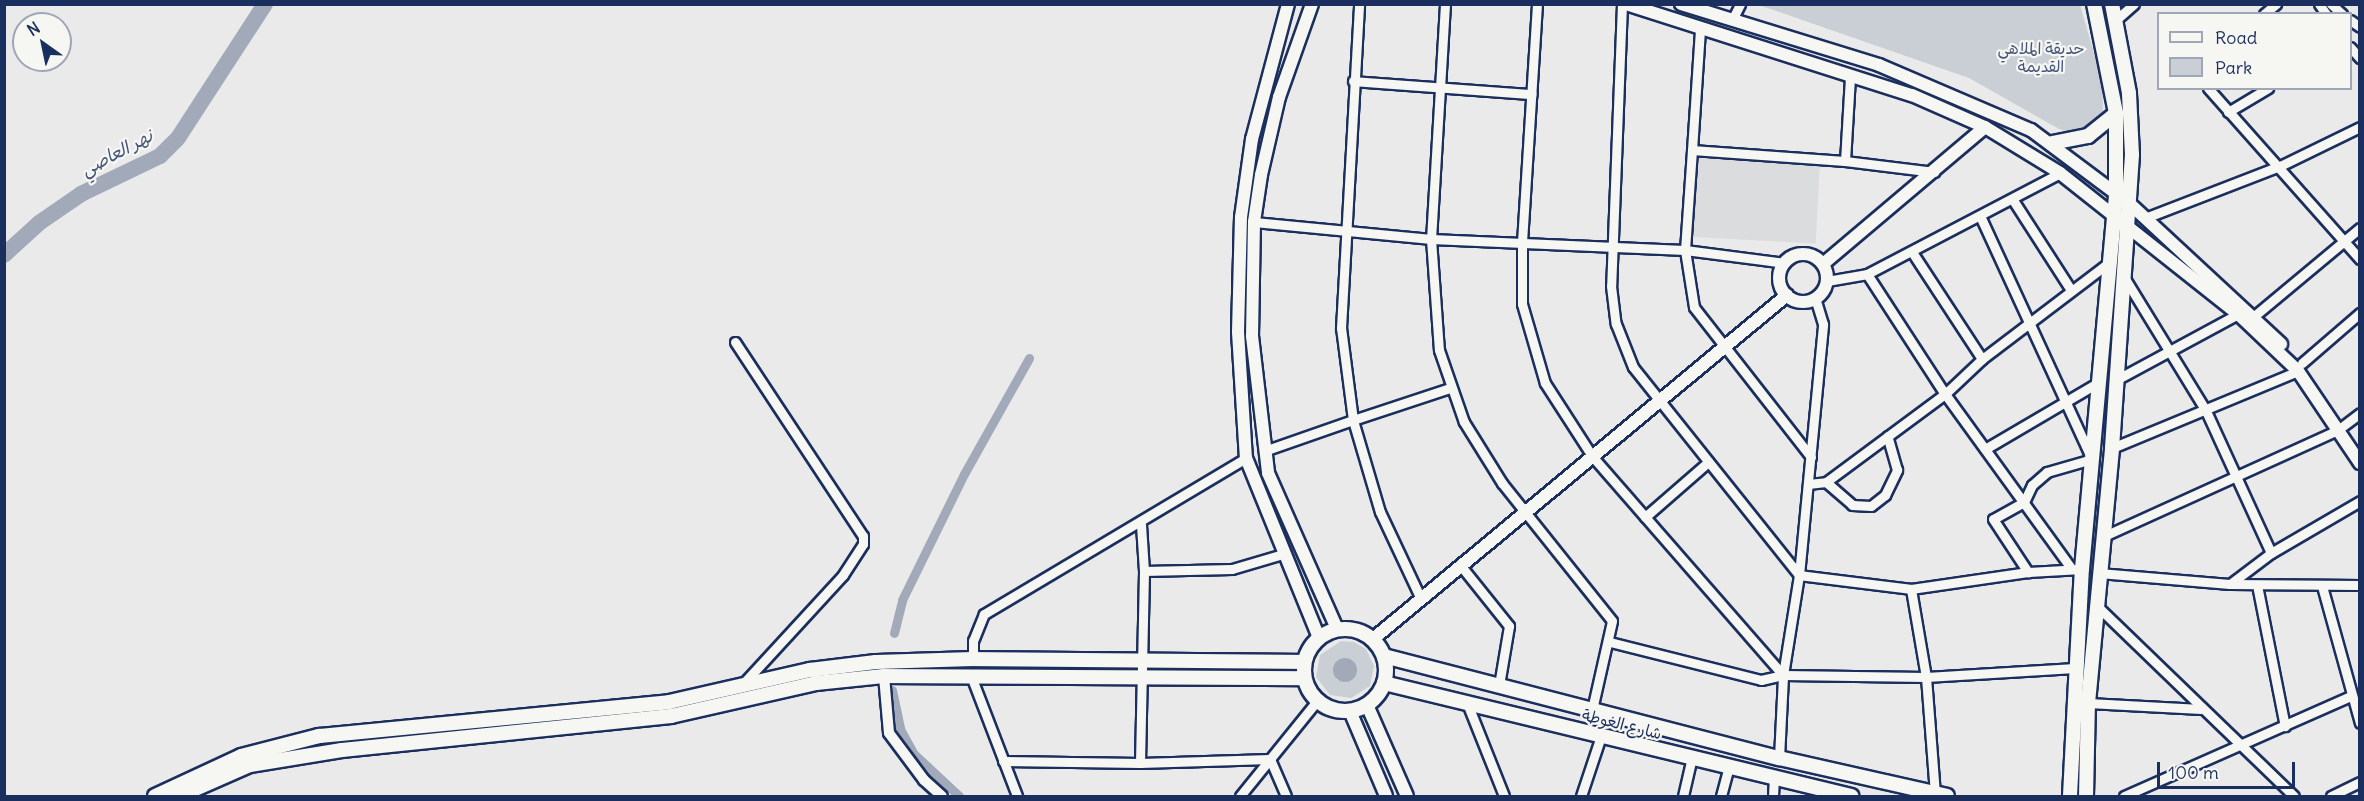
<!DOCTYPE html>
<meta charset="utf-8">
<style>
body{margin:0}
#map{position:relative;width:2364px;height:801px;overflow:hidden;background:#e9eae9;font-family:Delius,"Playpen Sans Arabic",sans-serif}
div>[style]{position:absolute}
.built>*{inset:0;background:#dadcde;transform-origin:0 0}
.green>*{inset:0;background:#caced5}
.water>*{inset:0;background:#a2aaba}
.round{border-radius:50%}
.canal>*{height:9px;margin:-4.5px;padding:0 4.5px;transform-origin:4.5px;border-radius:4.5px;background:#a2aaba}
.river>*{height:16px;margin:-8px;padding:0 8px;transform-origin:8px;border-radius:8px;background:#a2aaba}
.roads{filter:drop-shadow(2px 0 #1b2f5e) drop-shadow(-2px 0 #1b2f5e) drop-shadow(0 2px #1b2f5e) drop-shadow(0 -2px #1b2f5e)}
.minor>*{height:9px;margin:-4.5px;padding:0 4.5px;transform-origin:4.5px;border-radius:4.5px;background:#f6f6f2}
.tertiary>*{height:10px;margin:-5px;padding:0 5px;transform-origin:5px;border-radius:5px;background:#f6f6f2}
.secondary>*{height:12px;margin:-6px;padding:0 6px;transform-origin:6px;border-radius:6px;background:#f6f6f2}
.secondary>.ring{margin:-6px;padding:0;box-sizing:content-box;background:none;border:12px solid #f6f6f2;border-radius:50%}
.primary>*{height:14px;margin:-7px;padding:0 7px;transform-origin:7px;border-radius:7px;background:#f6f6f2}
.primary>.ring{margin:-7px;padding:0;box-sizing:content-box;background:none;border:14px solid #f6f6f2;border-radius:50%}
span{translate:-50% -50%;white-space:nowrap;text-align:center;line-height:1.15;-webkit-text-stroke:4.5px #f6f6f2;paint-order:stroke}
.park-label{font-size:16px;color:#47577c}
.street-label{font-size:16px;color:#1b2f5e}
.water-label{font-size:18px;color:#44547a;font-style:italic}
.frame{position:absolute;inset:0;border:6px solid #1b2f5e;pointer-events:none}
.legend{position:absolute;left:2157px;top:12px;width:195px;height:78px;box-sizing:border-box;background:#f6f6f2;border:2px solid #9ea6b7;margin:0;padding:8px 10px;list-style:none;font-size:18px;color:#1b2f5e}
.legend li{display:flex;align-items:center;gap:12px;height:30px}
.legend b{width:30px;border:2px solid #9ea6b7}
.north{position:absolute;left:12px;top:12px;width:60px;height:60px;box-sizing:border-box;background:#f6f6f2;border:2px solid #9ea6b7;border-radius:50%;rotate:327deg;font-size:16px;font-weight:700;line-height:24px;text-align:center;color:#1b2f5e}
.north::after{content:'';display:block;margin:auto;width:21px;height:27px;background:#1b2f5e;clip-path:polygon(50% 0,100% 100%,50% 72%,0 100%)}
.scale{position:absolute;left:2157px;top:762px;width:138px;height:27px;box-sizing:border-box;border:3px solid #1b2f5e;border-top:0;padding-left:8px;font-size:18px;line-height:21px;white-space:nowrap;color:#1b2f5e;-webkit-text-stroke:4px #f6f6f2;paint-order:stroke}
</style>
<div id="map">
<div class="built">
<div style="left:1696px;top:158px;width:124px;height:79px;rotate:3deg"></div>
</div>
<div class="green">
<div style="clip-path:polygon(1759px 5px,2080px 5px,2102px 81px,2103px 112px,2093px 124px,2077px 134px,2059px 129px,1969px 78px)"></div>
<div style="clip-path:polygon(evenodd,1341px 641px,1354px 642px,1366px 649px,1374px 666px,1370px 686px,1351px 698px,1330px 695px,1316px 677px,1320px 655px,1341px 641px,1341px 659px,1352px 661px,1357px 671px,1343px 682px,1336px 679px,1335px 664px,1341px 659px)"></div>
</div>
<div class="water">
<div class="round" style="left:1333px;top:658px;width:24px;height:24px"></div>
</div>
<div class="canal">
<div style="left:894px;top:633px;width:34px;rotate:-76deg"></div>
<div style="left:902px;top:600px;width:140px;rotate:-63.8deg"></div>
<div style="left:964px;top:474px;width:133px;rotate:-60.7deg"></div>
<div style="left:892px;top:690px;width:40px;rotate:78deg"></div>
<div style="left:900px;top:729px;width:29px;rotate:61deg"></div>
<div style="left:914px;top:754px;width:62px;rotate:43deg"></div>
</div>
<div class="river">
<div style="left:4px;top:255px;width:47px;rotate:-42.4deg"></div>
<div style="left:39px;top:223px;width:51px;rotate:-34.6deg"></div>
<div style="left:81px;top:194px;width:88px;rotate:-25.7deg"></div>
<div style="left:160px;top:156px;width:25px;rotate:-45deg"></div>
<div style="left:178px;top:138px;width:160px;rotate:-57deg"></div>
</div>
<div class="roads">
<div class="minor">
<div style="left:1445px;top:4px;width:235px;rotate:93.4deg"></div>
<div style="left:1431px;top:239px;width:111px;rotate:85.9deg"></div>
<div style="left:1439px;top:350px;width:76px;rotate:70.9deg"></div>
<div style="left:1464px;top:422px;width:72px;rotate:58.1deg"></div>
<div style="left:1502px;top:483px;width:176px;rotate:51.4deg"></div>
<div style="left:1612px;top:621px;width:91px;rotate:102.7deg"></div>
<div style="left:1537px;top:4px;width:238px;rotate:93.6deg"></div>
<div style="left:1522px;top:242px;width:62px;rotate:90deg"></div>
<div style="left:1522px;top:304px;width:82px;rotate:73.8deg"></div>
<div style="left:1545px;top:383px;width:87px;rotate:57.2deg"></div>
<div style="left:1592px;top:456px;width:291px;rotate:48.9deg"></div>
<div style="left:1783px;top:675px;width:143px;rotate:0.8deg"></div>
<div style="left:1926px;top:677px;width:149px;rotate:-3.5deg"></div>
<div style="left:1622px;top:4px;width:282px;rotate:92.2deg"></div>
<div style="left:1611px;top:286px;width:38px;rotate:83deg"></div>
<div style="left:1616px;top:324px;width:46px;rotate:68.4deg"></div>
<div style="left:1633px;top:367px;width:266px;rotate:51.4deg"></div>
<div style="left:1799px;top:575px;width:252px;rotate:-84.5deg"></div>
<div style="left:1823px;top:324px;width:27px;rotate:-107deg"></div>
<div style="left:2319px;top:4px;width:12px;rotate:55deg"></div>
<div style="left:2331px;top:4px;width:15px;rotate:42deg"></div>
<div style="left:2264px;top:14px;width:16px;rotate:-40deg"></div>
<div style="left:2118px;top:18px;width:21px;rotate:-41deg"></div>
<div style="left:1732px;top:20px;width:18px;rotate:-63deg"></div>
<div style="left:2350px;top:20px;width:12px;rotate:35deg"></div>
<div style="left:2350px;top:47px;width:15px;rotate:48deg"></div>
<div style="left:1353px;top:81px;width:179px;rotate:4.2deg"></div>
<div style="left:2208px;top:88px;width:229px;rotate:48.4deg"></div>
<div style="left:2228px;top:112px;width:47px;rotate:-31deg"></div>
<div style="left:1692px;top:150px;width:122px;rotate:-86.2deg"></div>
<div style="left:1845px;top:161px;width:84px;rotate:-86.6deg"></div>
<div style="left:2013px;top:200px;width:107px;rotate:57.2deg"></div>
<div style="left:1981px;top:218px;width:265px;rotate:65.3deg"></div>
<div style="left:2092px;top:459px;width:47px;rotate:163.9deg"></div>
<div style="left:2047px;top:472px;width:20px;rotate:139deg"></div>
<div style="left:2032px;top:485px;width:19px;rotate:115deg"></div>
<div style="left:2024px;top:502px;width:35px;rotate:151deg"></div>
<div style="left:1993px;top:519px;width:64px;rotate:56.6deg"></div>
<div style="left:2145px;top:218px;width:145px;rotate:-21.1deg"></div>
<div style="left:2280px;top:166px;width:89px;rotate:-26deg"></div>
<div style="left:1254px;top:222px;width:178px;rotate:5.5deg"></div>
<div style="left:1431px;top:239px;width:254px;rotate:2.5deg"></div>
<div style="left:1685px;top:250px;width:101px;rotate:7.4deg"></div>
<div style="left:1912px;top:252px;width:128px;rotate:56.8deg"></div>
<div style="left:1867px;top:274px;width:143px;rotate:57deg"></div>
<div style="left:1945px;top:394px;width:215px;rotate:54.1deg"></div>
<div style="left:2124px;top:277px;width:157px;rotate:58.5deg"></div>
<div style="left:2206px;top:411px;width:156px;rotate:65.4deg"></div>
<div style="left:1827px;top:281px;width:41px;rotate:-9.9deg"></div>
<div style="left:1867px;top:274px;width:218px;rotate:-27.6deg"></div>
<div style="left:2253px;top:317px;width:139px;rotate:-39.8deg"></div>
<div style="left:735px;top:342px;width:232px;rotate:56.6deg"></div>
<div style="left:863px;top:536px;width:8px;rotate:90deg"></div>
<div style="left:863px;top:544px;width:37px;rotate:123deg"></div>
<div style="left:843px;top:575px;width:151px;rotate:132.6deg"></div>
<div style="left:2302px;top:363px;width:77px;rotate:-40.8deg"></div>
<div style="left:2114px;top:381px;width:141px;rotate:-28.4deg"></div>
<div style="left:2343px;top:426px;width:21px;rotate:-37deg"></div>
<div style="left:2112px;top:448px;width:201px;rotate:-22.5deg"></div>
<div style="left:1985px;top:449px;width:132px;rotate:-30.4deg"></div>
<div style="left:1264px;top:451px;width:94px;rotate:-19.2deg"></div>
<div style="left:1353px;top:420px;width:93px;rotate:-97.4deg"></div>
<div style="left:1341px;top:328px;width:324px;rotate:-86.8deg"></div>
<div style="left:1811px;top:457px;width:190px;rotate:-128deg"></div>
<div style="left:1694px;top:307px;width:58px;rotate:-99deg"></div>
<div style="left:1685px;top:250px;width:100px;rotate:-86deg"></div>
<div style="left:1692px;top:150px;width:153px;rotate:4.1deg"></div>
<div style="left:1845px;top:161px;width:90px;rotate:7deg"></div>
<div style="left:1826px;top:482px;width:35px;rotate:41deg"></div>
<div style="left:1852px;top:505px;width:19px;rotate:3deg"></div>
<div style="left:1871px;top:506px;width:18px;rotate:-38deg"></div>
<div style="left:1885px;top:495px;width:28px;rotate:-64deg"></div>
<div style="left:1897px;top:470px;width:35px;rotate:-106deg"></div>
<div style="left:1808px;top:484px;width:18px;rotate:-6deg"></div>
<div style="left:1826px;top:482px;width:148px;rotate:-36.5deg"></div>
<div style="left:1945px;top:394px;width:51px;rotate:-43.4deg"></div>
<div style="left:1982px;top:359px;width:161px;rotate:-37.2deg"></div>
<div style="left:1645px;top:517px;width:84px;rotate:-41.1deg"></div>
<div style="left:2102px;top:537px;width:259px;rotate:-24.4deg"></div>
<div style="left:1461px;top:566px;width:77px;rotate:51.3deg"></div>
<div style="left:1509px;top:626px;width:60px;rotate:99.6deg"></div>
<div style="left:1144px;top:571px;width:88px;rotate:-1.3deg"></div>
<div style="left:1232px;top:569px;width:53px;rotate:-16.4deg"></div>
<div style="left:2099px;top:573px;width:131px;rotate:4.8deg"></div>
<div style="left:2230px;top:584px;width:51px;rotate:-37.1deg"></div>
<div style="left:2271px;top:553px;width:103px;rotate:-30.3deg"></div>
<div style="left:2230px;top:584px;width:130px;rotate:0.4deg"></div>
<div style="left:2257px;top:585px;width:144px;rotate:78.8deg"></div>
<div style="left:2322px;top:586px;width:142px;rotate:74.5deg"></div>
<div style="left:1421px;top:599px;width:96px;rotate:-115.2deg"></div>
<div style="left:1380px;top:512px;width:96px;rotate:-106.4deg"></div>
<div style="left:1353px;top:420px;width:102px;rotate:-18.3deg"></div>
<div style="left:2096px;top:605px;width:275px;rotate:44deg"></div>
<div style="left:1610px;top:642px;width:156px;rotate:14.1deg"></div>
<div style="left:1761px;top:680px;width:23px;rotate:-13deg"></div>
<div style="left:973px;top:659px;width:18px;rotate:-90deg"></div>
<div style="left:973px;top:641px;width:29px;rotate:-68deg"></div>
<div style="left:984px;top:614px;width:305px;rotate:-30.8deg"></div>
<div style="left:971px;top:676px;width:129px;rotate:69deg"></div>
<div style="left:1467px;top:703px;width:100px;rotate:68.3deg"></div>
<div style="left:2088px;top:703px;width:113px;rotate:3deg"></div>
<div style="left:1779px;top:758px;width:83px;rotate:-87.2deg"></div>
<div style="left:1783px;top:675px;width:101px;rotate:-80.9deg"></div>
<div style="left:1799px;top:575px;width:113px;rotate:7.1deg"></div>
<div style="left:1003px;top:761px;width:137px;rotate:0.8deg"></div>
<div style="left:1140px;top:763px;width:130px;rotate:-1.8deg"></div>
<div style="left:1270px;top:759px;width:40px;rotate:66.6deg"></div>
<div style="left:1140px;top:763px;width:192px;rotate:-88.8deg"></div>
<div style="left:1144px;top:571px;width:47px;rotate:-93.7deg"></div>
<div style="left:1935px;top:794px;width:117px;rotate:-94.4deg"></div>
<div style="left:1926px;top:677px;width:89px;rotate:-99.7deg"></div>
<div style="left:1911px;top:589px;width:118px;rotate:-8.3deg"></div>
<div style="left:2028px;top:572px;width:54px;rotate:-3.2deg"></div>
<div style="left:1240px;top:796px;width:122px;rotate:-51deg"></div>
<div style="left:1581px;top:796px;width:63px;rotate:-71.6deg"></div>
<div style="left:1683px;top:796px;width:39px;rotate:-77deg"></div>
<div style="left:1721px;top:796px;width:30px;rotate:-75deg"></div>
<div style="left:1773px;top:796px;width:19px;rotate:-87deg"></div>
<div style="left:2124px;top:796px;width:248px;rotate:-23.8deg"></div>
<div style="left:2331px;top:796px;width:32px;rotate:-26deg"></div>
</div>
<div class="tertiary">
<div style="left:884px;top:676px;width:57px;rotate:85deg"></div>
<div style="left:889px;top:733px;width:59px;rotate:53.3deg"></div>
<div style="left:924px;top:780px;width:24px;rotate:42deg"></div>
</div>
<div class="secondary">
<div style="left:1288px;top:4px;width:140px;rotate:104.9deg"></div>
<div style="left:1252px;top:139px;width:79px;rotate:98deg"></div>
<div style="left:1241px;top:217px;width:115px;rotate:91.5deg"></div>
<div style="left:1238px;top:332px;width:126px;rotate:86.4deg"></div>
<div style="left:1246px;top:458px;width:194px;rotate:67.9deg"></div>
<div style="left:1312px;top:4px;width:99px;rotate:109.5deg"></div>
<div style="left:1279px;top:97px;width:80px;rotate:103deg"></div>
<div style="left:1261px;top:175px;width:48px;rotate:98.5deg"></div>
<div style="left:1254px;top:222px;width:114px;rotate:91deg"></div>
<div style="left:1252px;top:336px;width:138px;rotate:83.3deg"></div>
<div style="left:1268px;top:473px;width:171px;rotate:66.1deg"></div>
<div style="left:1626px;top:4px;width:300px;rotate:17.7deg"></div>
<div style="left:1912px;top:95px;width:80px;rotate:23.7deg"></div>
<div style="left:1985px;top:127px;width:88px;rotate:31.5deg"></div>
<div style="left:2060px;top:173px;width:227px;rotate:38.4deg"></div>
<div style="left:2238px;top:314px;width:83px;rotate:43.5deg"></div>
<div style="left:2298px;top:371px;width:111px;rotate:56deg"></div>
<div style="left:1681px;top:4px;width:207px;rotate:17.1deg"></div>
<div style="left:1879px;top:65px;width:165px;rotate:23.2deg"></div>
<div style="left:2031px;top:130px;width:124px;rotate:36.8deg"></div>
<div style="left:2130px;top:204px;width:206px;rotate:42.8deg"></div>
<div class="ring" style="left:1779px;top:254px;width:36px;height:36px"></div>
<div style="left:1823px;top:264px;width:212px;rotate:-40.2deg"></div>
<div style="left:1373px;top:639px;width:538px;rotate:-39.72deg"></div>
<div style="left:1367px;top:705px;width:99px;rotate:66.3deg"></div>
<div style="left:1350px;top:711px;width:92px;rotate:67deg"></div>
</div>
<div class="primary">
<div style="left:2052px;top:143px;width:37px;rotate:-11deg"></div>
<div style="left:2088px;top:136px;width:36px;rotate:-39deg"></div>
<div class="ring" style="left:1304px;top:629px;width:68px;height:68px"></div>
<div style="left:1384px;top:656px;width:408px;rotate:14.5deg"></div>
<div style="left:1779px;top:758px;width:172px;rotate:12.7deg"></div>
<div style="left:1384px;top:683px;width:481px;rotate:13.6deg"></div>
<div style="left:155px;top:796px;width:95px;rotate:-24.9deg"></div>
<div style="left:241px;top:756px;width:81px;rotate:-14.4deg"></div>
<div style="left:319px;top:736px;width:352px;rotate:-5.5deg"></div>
<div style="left:669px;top:702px;width:145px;rotate:-12.8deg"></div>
<div style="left:810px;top:670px;width:66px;rotate:-6.9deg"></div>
<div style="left:876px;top:662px;width:97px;rotate:-1.8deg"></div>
<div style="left:973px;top:659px;width:331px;rotate:0.5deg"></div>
<div style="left:179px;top:796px;width:77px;rotate:-23.6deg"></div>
<div style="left:250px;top:765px;width:93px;rotate:-9.3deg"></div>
<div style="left:342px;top:750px;width:331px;rotate:-5.9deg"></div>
<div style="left:671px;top:716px;width:149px;rotate:-12.8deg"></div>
<div style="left:816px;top:683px;width:68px;rotate:-5.9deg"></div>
<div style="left:884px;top:676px;width:420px;rotate:0.3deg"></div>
<div style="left:2070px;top:796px;width:227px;rotate:-87deg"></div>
<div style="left:2082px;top:569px;width:379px;rotate:-84.8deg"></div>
<div style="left:2116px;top:192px;width:79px;rotate:-90deg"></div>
<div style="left:2116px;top:113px;width:111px;rotate:-101.4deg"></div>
<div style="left:2086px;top:796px;width:93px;rotate:-88.8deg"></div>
<div style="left:2088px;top:703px;width:256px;rotate:-84.6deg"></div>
<div style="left:2112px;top:448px;width:294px;rotate:-86.1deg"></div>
<div style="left:2132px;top:155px;width:62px;rotate:-92.8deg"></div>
<div style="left:2129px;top:93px;width:91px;rotate:-100.8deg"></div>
</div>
</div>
<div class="park-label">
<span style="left:2041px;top:57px">حديقة الملاهي<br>القديمة</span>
</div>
<div class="street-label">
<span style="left:1622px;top:724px;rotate:14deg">شارع الغوطة</span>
</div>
<div class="water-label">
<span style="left:117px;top:153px;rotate:-28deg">نهر العاصي</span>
</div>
<div class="frame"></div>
<ul class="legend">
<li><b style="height:8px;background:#f6f6f2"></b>Road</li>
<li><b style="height:16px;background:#caced5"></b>Park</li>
</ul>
<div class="north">N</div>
<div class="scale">100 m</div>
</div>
